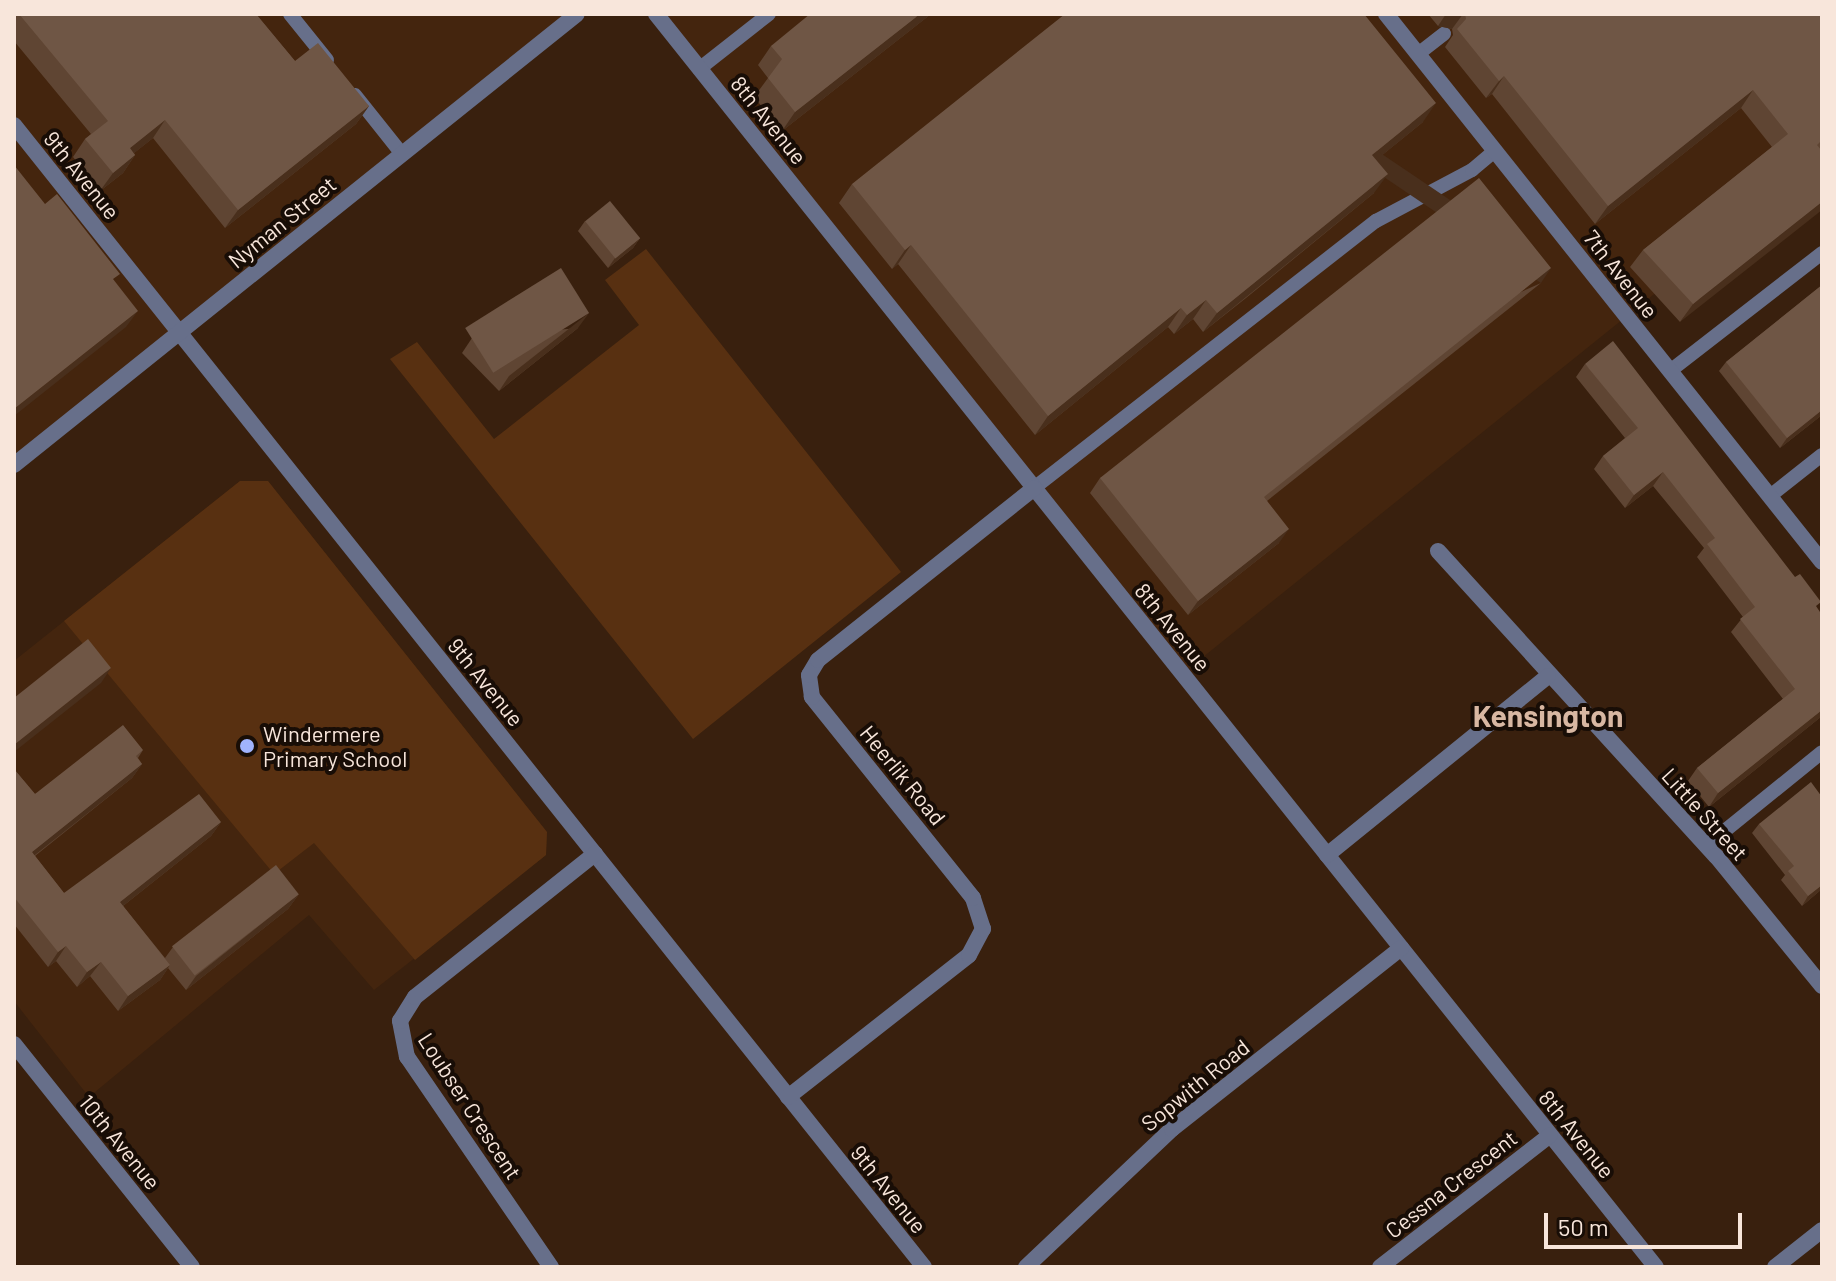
<!DOCTYPE html>
<style>
body{margin:0}
#map{position:relative;width:1836px;height:1281px;overflow:hidden;background:#39200e;font-family:Barlow,sans-serif}
div>[style]{position:absolute}
.built>*{inset:0;background:#44250e}
.green>*{inset:0;background:#583011}
.lane>*{height:14px;margin:-7px;padding:0 7px;transform-origin:7px;border-radius:7px;background:#676f8a}
.street>*{height:16px;margin:-8px;padding:0 8px;transform-origin:8px;border-radius:8px;background:#676f8a}
.wall>*{inset:0;background:#5f4533}
.shaded-wall>*{inset:0;background:#492f1c;transform-origin:0 0}
.building>*{inset:0;background:#6f5645;transform-origin:0 0}
.dots>*{width:22px;height:22px;translate:-50% -50%;box-sizing:border-box;border:4px solid #180d06;border-radius:50%}
span{translate:-50% -50%;white-space:nowrap;text-align:center;line-height:1.15;-webkit-text-stroke:8px #180d06;paint-order:stroke}
.street-label{font-size:22px;color:#f8e6db}
.poi-label{font-size:22px;color:#f8e6db}
.left{translate:0 -50%;text-align:left}
.district-label{font-size:30px;color:#d8b7a2;font-weight:700}
.frame{position:absolute;inset:0;border:16px solid #f8e6db;pointer-events:none}
.scale{position:absolute;left:1544px;top:1213px;width:198px;height:36px;box-sizing:border-box;border:4px solid #f8e6db;border-top:0;padding-left:10px;font-size:24px;line-height:28px;white-space:nowrap;color:#f8e6db;-webkit-text-stroke:6px #180d06;paint-order:stroke}
</style>
<div id="map">
<div class="built">
<div style="clip-path:polygon(14px 14px,577px 14px,14px 465px)"></div>
<div style="clip-path:polygon(656px 14px,1822px 14px,1822px 159px,1182px 674px)"></div>
<div style="clip-path:polygon(240px 481px,268px 481px,547px 832px,546px 855px,374px 990px,309px 915px,89px 1097px,14px 1001px,14px 661px)"></div>
</div>
<div class="green">
<div style="clip-path:polygon(646px 249px,901px 572px,693px 739px,390px 359px,417px 342px,494px 439px,639px 325px,605px 280px)"></div>
<div style="clip-path:polygon(240px 481px,268px 481px,547px 832px,546px 855px,415px 960px,314px 843px,274px 874px,64px 621px)"></div>
</div>
<div class="lane">
<div style="left:290px;top:14px;width:59px;rotate:51.2deg"></div>
<div style="left:1418px;top:54px;width:33px;rotate:-38deg"></div>
<div style="left:699px;top:69px;width:89px;rotate:-38.2deg"></div>
<div style="left:355px;top:95px;width:75px;rotate:51.5deg"></div>
<div style="left:1670px;top:371px;width:192px;rotate:-37.8deg"></div>
<div style="left:1034px;top:488px;width:434px;rotate:-38deg"></div>
<div style="left:1376px;top:221px;width:109px;rotate:-28deg"></div>
<div style="left:1472px;top:170px;width:30px;rotate:-40deg"></div>
<div style="left:1770px;top:496px;width:66px;rotate:-38.3deg"></div>
<div style="left:1706px;top:846px;width:149px;rotate:-39deg"></div>
</div>
<div class="street">
<div style="left:656px;top:14px;width:1603px;rotate:51.41deg"></div>
<div style="left:1386px;top:14px;width:700px;rotate:51.49deg"></div>
<div style="left:14px;top:125px;width:1460px;rotate:51.45deg"></div>
<div style="left:14px;top:465px;width:721px;rotate:-38.7deg"></div>
<div style="left:1438px;top:551px;width:413px;rotate:47.7deg"></div>
<div style="left:1716px;top:856px;width:168px;rotate:50.8deg"></div>
<div style="left:1327px;top:855px;width:284px;rotate:-39deg"></div>
<div style="left:14px;top:1044px;width:285px;rotate:51.4deg"></div>
<div style="left:788px;top:1097px;width:230px;rotate:-38.1deg"></div>
<div style="left:969px;top:955px;width:30px;rotate:-62deg"></div>
<div style="left:983px;top:929px;width:33px;rotate:-108deg"></div>
<div style="left:973px;top:898px;width:258px;rotate:-128.7deg"></div>
<div style="left:812px;top:697px;width:22px;rotate:-98deg"></div>
<div style="left:809px;top:675px;width:17px;rotate:-59deg"></div>
<div style="left:818px;top:660px;width:276px;rotate:-38.5deg"></div>
<div style="left:551px;top:1267px;width:255px;rotate:-124.4deg"></div>
<div style="left:407px;top:1057px;width:37px;rotate:-101deg"></div>
<div style="left:400px;top:1021px;width:28px;rotate:-58deg"></div>
<div style="left:415px;top:997px;width:230px;rotate:-38.5deg"></div>
<div style="left:1026px;top:1267px;width:201px;rotate:-43.4deg"></div>
<div style="left:1172px;top:1129px;width:292px;rotate:-38.3deg"></div>
<div style="left:1380px;top:1267px;width:215px;rotate:-37.8deg"></div>
<div style="left:1775px;top:1267px;width:60px;rotate:-38.2deg"></div>
</div>
<div class="wall">
<div style="clip-path:polygon(14px 14px,256px 14px,295px 61px,369px 106px,356px 124px,225px 228px,153px 138px,134px 153px,135px 155px,123px 173px,100px 191px,73px 157px,85px 139px,91px 134px,14px 41px)"></div>
<div style="clip-path:polygon(931px 14px,782px 131px,754px 97px,768px 78px,758px 65px,771px 46px)"></div>
<div style="clip-path:polygon(1428px 14px,1822px 14px,1822px 148px,1680px 322px,1630px 267px,1643px 250px,1772px 147px,1741px 108px,1595px 224px,1492px 94px,1486px 98px,1445px 47px,1453px 35px,1452px 29px,1438px 26px)"></div>
<div style="clip-path:polygon(1423px 122px,1376px 160px,1374px 193px,1246px 298px,1203px 332px,1193px 319px,1174px 334px,1168px 327px,1035px 435px,898px 264px,892px 269px,839px 203px,852px 184px)"></div>
<div style="clip-path:polygon(585px 221px,640px 238px,633px 248px,608px 268px,578px 231px)"></div>
<div style="clip-path:polygon(1541px 283px,1267px 501px,1279px 543px,1188px 615px,1090px 493px,1100px 478px)"></div>
<div style="clip-path:polygon(1822px 285px,1822px 415px,1780px 448px,1719px 371px,1726px 362px)"></div>
<div style="clip-path:polygon(578px 328px,499px 391px,462px 353px,472px 338px)"></div>
<div style="clip-path:polygon(1585px 364px,1822px 615px,1822px 716px,1709px 807px,1688px 781px,1697px 768px,1783px 699px,1731px 632px,1743px 617px,1697px 557px,1704px 548px,1653px 486px,1625px 508px,1594px 469px,1603px 456px,1625px 438px,1576px 377px)"></div>
<div style="clip-path:polygon(143px 750px,138px 758px,142px 764px,132px 778px,35px 856px,64px 893px,221px 822px,211px 836px,123px 906px,165px 958px,173px 947px,299px 894px,288px 909px,186px 990px,168px 968px,160px 980px,118px 1011px,90px 976px,77px 987px,56px 961px,48px 967px,14px 924px,14px 769px,35px 794px)"></div>
<div style="clip-path:polygon(1822px 797px,1822px 889px,1802px 906px,1781px 880px,1785px 875px,1752px 833px,1759px 824px)"></div>
</div>
<div class="shaded-wall">
<div style="clip-path:polygon(920px 14px,931px 14px,782px 131px,795px 112px)"></div>
<div style="clip-path:polygon(1446px 14px,1463px 14px,1452px 29px,1438px 26px)"></div>
<div style="clip-path:polygon(1504px 76px,1492px 94px,1486px 98px,1499px 81px)"></div>
<div style="clip-path:polygon(1753px 90px,1741px 108px,1595px 224px,1608px 206px)"></div>
<div style="clip-path:polygon(1436px 103px,1423px 122px,1359px 174px,1372px 155px)"></div>
<div style="clip-path:polygon(369px 106px,356px 124px,225px 228px,238px 210px)"></div>
<div style="clip-path:polygon(165px 120px,153px 138px,118px 166px,130px 148px)"></div>
<div style="clip-path:polygon(135px 155px,123px 173px,100px 191px,113px 173px)"></div>
<div style="clip-path:polygon(1388px 174px,1374px 193px,1203px 332px,1217px 313px)"></div>
<div style="clip-path:polygon(1822px 202px,1822px 210px,1680px 322px,1693px 304px)"></div>
<div style="clip-path:polygon(640px 238px,633px 248px,608px 268px,615px 258px)"></div>
<div style="clip-path:polygon(911px 245px,898px 264px,892px 269px,905px 250px)"></div>
<div style="left:1551px;top:268px;width:18px;height:367px;rotate:124deg"></div>
<div style="clip-path:polygon(1206px 300px,1193px 319px,1174px 334px,1187px 315px)"></div>
<div style="clip-path:polygon(1181px 308px,1168px 327px,1035px 435px,1048px 416px)"></div>
<div style="clip-path:polygon(138px 311px,126px 327px,14px 416px,14px 409px)"></div>
<div style="clip-path:polygon(589px 313px,578px 328px,499px 391px,509px 376px)"></div>
<div style="clip-path:polygon(1822px 410px,1822px 415px,1780px 448px,1787px 438px)"></div>
<div style="clip-path:polygon(1663px 472px,1653px 486px,1625px 508px,1634px 495px)"></div>
<div style="clip-path:polygon(1289px 529px,1279px 543px,1188px 615px,1198px 601px)"></div>
<div style="clip-path:polygon(111px 668px,101px 683px,14px 752px,14px 745px)"></div>
<div style="clip-path:polygon(1822px 710px,1822px 716px,1709px 807px,1718px 793px)"></div>
<div style="clip-path:polygon(142px 764px,132px 778px,21px 866px,32px 852px)"></div>
<div style="clip-path:polygon(221px 822px,211px 836px,109px 917px,120px 902px)"></div>
<div style="clip-path:polygon(1822px 885px,1822px 889px,1802px 906px,1808px 896px)"></div>
<div style="clip-path:polygon(299px 894px,288px 909px,186px 990px,196px 976px)"></div>
<div style="clip-path:polygon(66px 946px,56px 961px,48px 967px,58px 952px)"></div>
<div style="clip-path:polygon(101px 962px,90px 976px,77px 987px,87px 972px)"></div>
<div style="clip-path:polygon(170px 965px,160px 980px,118px 1011px,128px 996px)"></div>
</div>
<div class="building">
<div style="clip-path:polygon(19px 14px,256px 14px,295px 61px,318px 43px,369px 106px,238px 210px,165px 120px,130px 148px,135px 155px,113px 173px,85px 139px,108px 121px)"></div>
<div style="clip-path:polygon(810px 14px,920px 14px,795px 112px,768px 78px,782px 59px,771px 46px)"></div>
<div style="clip-path:polygon(1065px 14px,1364px 14px,1436px 103px,1372px 155px,1388px 174px,1259px 279px,1217px 313px,1206px 300px,1187px 315px,1181px 308px,1048px 416px,911px 245px,905px 250px,852px 184px)"></div>
<div style="clip-path:polygon(1465px 14px,1822px 14px,1822px 140px,1817px 145px,1822px 151px,1822px 202px,1693px 304px,1643px 250px,1788px 134px,1753px 90px,1608px 206px,1504px 76px,1499px 81px,1457px 29px,1466px 19px)"></div>
<div style="clip-path:polygon(14px 165px,45px 204px,57px 194px,120px 274px,113px 279px,138px 311px,14px 409px)"></div>
<div style="clip-path:polygon(1479px 178px,1551px 268px,1264px 497px,1289px 529px,1198px 601px,1100px 478px)"></div>
<div style="left:610px;top:201px;width:48px;height:32px;rotate:51deg"></div>
<div style="left:561px;top:268px;width:53px;height:113px;rotate:58deg"></div>
<div style="clip-path:polygon(1822px 285px,1822px 410px,1787px 438px,1726px 362px)"></div>
<div style="clip-path:polygon(1613px 341px,1795px 577px,1800px 574px,1821px 602px,1816px 606px,1822px 615px,1822px 710px,1718px 793px,1697px 768px,1795px 689px,1740px 619px,1755px 607px,1707px 544px,1715px 538px,1663px 472px,1634px 495px,1603px 456px,1638px 428px,1585px 364px)"></div>
<div style="clip-path:polygon(88px 639px,111px 668px,14px 745px,14px 698px)"></div>
<div style="clip-path:polygon(123px 725px,143px 750px,136px 756px,142px 764px,32px 852px,64px 893px,199px 794px,221px 822px,120px 902px,170px 965px,128px 996px,101px 962px,87px 972px,66px 946px,58px 952px,14px 897px,14px 769px,35px 794px)"></div>
<div style="clip-path:polygon(1811px 782px,1822px 797px,1822px 885px,1808px 896px,1788px 871px,1794px 866px,1759px 824px)"></div>
<div style="left:276px;top:865px;width:37px;height:132px;rotate:52deg"></div>
</div>
<div class="dots">
<div style="left:247px;top:746px;background:#a0b3fd"></div>
</div>
<div class="street-label">
<span style="left:769px;top:120px;rotate:51deg">8th Avenue</span>
<span style="left:82px;top:175px;rotate:51deg">9th Avenue</span>
<span style="left:282px;top:222px;rotate:-39deg">Nyman Street</span>
<span style="left:1621px;top:274px;rotate:52deg">7th Avenue</span>
<span style="left:1173px;top:627px;rotate:51deg">8th Avenue</span>
<span style="left:486px;top:682px;rotate:51deg">9th Avenue</span>
<span style="left:903px;top:775px;rotate:51deg">Heerlik Road</span>
<span style="left:1705px;top:814px;rotate:48deg">Little Street</span>
<span style="left:1195px;top:1085px;rotate:-39deg">Sopwith Road</span>
<span style="left:470px;top:1106px;rotate:57deg">Loubser Crescent</span>
<span style="left:1577px;top:1134px;rotate:51deg">8th Avenue</span>
<span style="left:120px;top:1142px;rotate:51deg">10th Avenue</span>
<span style="left:1451px;top:1184px;rotate:-38deg">Cessna Crescent</span>
<span style="left:889px;top:1189px;rotate:51deg">9th Avenue</span>
</div>
<div class="poi-label">
<span class="left" style="left:263px;top:746px">Windermere<br>Primary School</span>
</div>
<div class="district-label">
<span style="left:1548px;top:715px">Kensington</span>
</div>
<div class="frame"></div>
<div class="scale">50 m</div>
</div>
